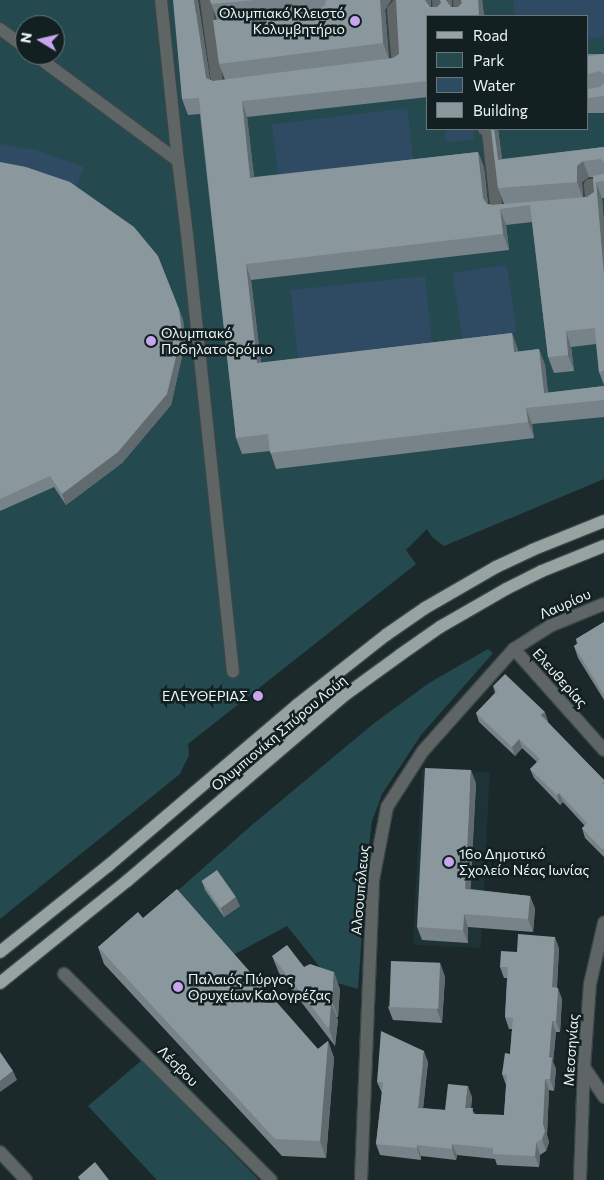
<!DOCTYPE html>
<meta charset="utf-8">
<style>
body{margin:0}
#map{position:relative;width:604px;height:1180px;overflow:hidden;background:#1c292b;font-family:Commissioner,sans-serif}
div>[style]{position:absolute}
.built>*{inset:0;background:#1d3336;transform-origin:0 0}
.green>*{inset:0;background:#244a4f}
.water>*{inset:0;background:#2f4a63;transform-origin:0 0}
.roads{filter:drop-shadow(1px 0 #394648) drop-shadow(-1px 0 #394648) drop-shadow(0 1px #394648) drop-shadow(0 -1px #394648)}
.minor>*{height:12px;margin:-6px;padding:0 6px;transform-origin:6px;border-radius:6px;background:#5e6564}
.major>*{height:12px;margin:-6px;padding:0 6px;transform-origin:6px;border-radius:6px;background:#96a3a1}
.wall>*{inset:0;background:#778388;transform-origin:0 0}
.shaded-wall>*{inset:0;background:#616a6f}
.building>*{inset:0;background:#8a989e;transform-origin:0 0}
.dots>*{width:14px;height:14px;translate:-50% -50%;box-sizing:border-box;border:2px solid #132022;border-radius:50%}
span{translate:-50% -50%;white-space:nowrap;text-align:center;line-height:1.15;-webkit-text-stroke:5px #132022;paint-order:stroke}
.poi-label{font-size:14px;color:#edf6f7}
.right{translate:-100% -50%;text-align:right}
.left{translate:0 -50%;text-align:left}
.street-label{font-size:14px;color:#edf6f7}
.legend{position:absolute;left:426px;top:15px;width:162px;height:115px;box-sizing:border-box;background:#132022;border:1px solid #6a7677;margin:0;padding:6px 9px;list-style:none;font-size:15px;color:#edf6f7}
.legend li{display:flex;align-items:center;gap:10px;height:25px}
.legend b{width:25px;border:1px solid #6a7677}
.north{position:absolute;left:15px;top:15px;width:50px;height:50px;box-sizing:border-box;background:#132022;border:1px solid #6a7677;border-radius:50%;rotate:279deg;font-size:14px;font-weight:700;line-height:20px;text-align:center;color:#edf6f7}
.north::after{content:'';display:block;margin:auto;width:18px;height:22px;background:#c8a6ef;clip-path:polygon(50% 0,100% 100%,50% 72%,0 100%)}
</style>
<div id="map">
<div class="built">
<div style="left:422px;top:769px;width:68px;height:176px;rotate:3deg"></div>
</div>
<div class="green">
<div style="clip-path:polygon(evenodd,0 0,604px 0,604px 479px,444px 546px,432px 537px,427px 529px,406px 550px,416px 564px,188px 744px,189px 755px,180px 774px,0 919px,0 0,428px 16px,588px 16px,588px 129px,428px 129px,428px 16px,0 0,25px 25px,55px 25px,55px 55px,25px 55px,25px 25px)"></div>
<div style="clip-path:polygon(488px 649px,493px 653px,421px 735px,382px 794px,372px 821px,367px 861px,358px 989px,331px 981px,287px 926px,233px 955px,175px 893px,253px 824px,373px 724px,429px 683px)"></div>
<div style="clip-path:polygon(142px 1060px,258px 1179px,257px 1180px,157px 1180px,88px 1106px)"></div>
</div>
<div class="water">
<div style="clip-path:polygon(513px 0,604px 0,604px 37px,588px 39px,588px 16px,515px 16px)"></div>
<div style="left:407px;top:108px;width:58px;height:136px;rotate:83deg"></div>
<div style="clip-path:polygon(445px 129px,473px 129px,474px 140px,446px 142px)"></div>
<div style="clip-path:polygon(0 144px,36px 150px,84px 167px,74px 193px,0 173px)"></div>
<div style="left:507px;top:265px;width:68px;height:55px;rotate:82deg"></div>
<div style="left:425px;top:276px;width:68px;height:135px;rotate:84deg"></div>
</div>
<div class="roads">
<div class="minor">
<div style="left:161px;top:0;width:162px;rotate:84deg"></div>
<div style="left:206px;top:0;width:90px;rotate:82.3deg"></div>
<div style="left:218px;top:89px;width:8px;rotate:-7deg"></div>
<div style="left:438px;top:0;width:16px;rotate:86deg"></div>
<div style="left:459px;top:0;width:16px;rotate:86deg"></div>
<div style="left:0;top:29px;width:31px;rotate:36deg"></div>
<div style="left:35px;top:55px;width:178px;rotate:36.5deg"></div>
<div style="left:178px;top:161px;width:74px;rotate:83deg"></div>
<div style="left:187px;top:234px;width:440px;rotate:84deg"></div>
<div style="left:392px;top:67px;width:6px;rotate:-9deg"></div>
<div style="left:398px;top:66px;width:56px;rotate:-95.1deg"></div>
<div style="left:393px;top:10px;width:13px;rotate:-51deg"></div>
<div style="left:484px;top:129px;width:5px;rotate:37deg"></div>
<div style="left:488px;top:132px;width:81px;rotate:83.7deg"></div>
<div style="left:497px;top:213px;width:8px;rotate:-7deg"></div>
<div style="left:587px;top:206px;width:5px;rotate:-11deg"></div>
<div style="left:592px;top:205px;width:20px;rotate:-96deg"></div>
<div style="left:590px;top:185px;width:14px;rotate:-8deg"></div>
<div style="left:514px;top:649px;width:135px;rotate:48.3deg"></div>
<div style="left:64px;top:974px;width:292px;rotate:44.9deg"></div>
<div style="left:584px;top:1067px;width:36px;rotate:56deg"></div>
<div style="left:0;top:1152px;width:38px;rotate:47deg"></div>
<div style="left:361px;top:1180px;width:300px;rotate:-87.7deg"></div>
<div style="left:373px;top:880px;width:74px;rotate:-79.1deg"></div>
<div style="left:387px;top:807px;width:67px;rotate:-57.3deg"></div>
<div style="left:423px;top:751px;width:137px;rotate:-48.3deg"></div>
<div style="left:514px;top:649px;width:43px;rotate:-32.6deg"></div>
<div style="left:550px;top:626px;width:58px;rotate:-22.2deg"></div>
<div style="left:580px;top:1180px;width:113px;rotate:-88deg"></div>
<div style="left:584px;top:1067px;width:83px;rotate:-85.9deg"></div>
<div style="left:590px;top:984px;width:63px;rotate:-77.1deg"></div>
</div>
<div class="major">
<div style="left:0;top:952px;width:139px;rotate:-38.6deg"></div>
<div style="left:109px;top:865px;width:247px;rotate:-40.4deg"></div>
<div style="left:297px;top:705px;width:113px;rotate:-38.2deg"></div>
<div style="left:386px;top:635px;width:47px;rotate:-34.7deg"></div>
<div style="left:425px;top:608px;width:82px;rotate:-30deg"></div>
<div style="left:496px;top:567px;width:40px;rotate:-25deg"></div>
<div style="left:532px;top:550px;width:78px;rotate:-21.9deg"></div>
<div style="left:0;top:983px;width:163px;rotate:-38.8deg"></div>
<div style="left:127px;top:881px;width:287px;rotate:-40.5deg"></div>
<div style="left:345px;top:695px;width:68px;rotate:-36deg"></div>
<div style="left:400px;top:655px;width:49px;rotate:-35deg"></div>
<div style="left:440px;top:627px;width:76px;rotate:-29.9deg"></div>
<div style="left:506px;top:589px;width:40px;rotate:-26.6deg"></div>
<div style="left:542px;top:571px;width:67px;rotate:-22deg"></div>
</div>
</div>
<div class="wall">
<div style="clip-path:polygon(evenodd,210px 0,391px 0,385px 10px,389px 59px,393px 58px,399px 54px,431px 0,431px 7px,437px 7px,452px 0,452px 7px,458px 7px,462px 3px,461px 0,482px 0,484px 16px,428px 16px,428px 97px,247px 117px,254px 177px,478px 152px,484px 168px,488px 204px,492px 205px,504px 204px,498px 188px,491px 129px,501px 129px,498px 129px,502px 159px,604px 147px,604px 198px,602px 198px,604px 224px,604px 385px,599px 372px,596px 344px,571px 347px,574px 371px,554px 373px,548px 357px,532px 222px,506px 225px,509px 250px,251px 280px,261px 363px,512px 333px,518px 352px,539px 349px,545px 365px,548px 393px,604px 386px,604px 417px,532px 424px,534px 438px,276px 469px,270px 451px,242px 454px,236px 438px,200px 114px,188px 115px,182px 99px,198px 1px,210px 80px,213px 81px,225px 80px,219px 64px,217px 20px,210px 0,589px 177px,593px 177px,594px 192px,587px 197px,583px 197px,582px 182px,589px 177px)"></div>
<div style="left:604px;top:54px;width:59px;height:16px;rotate:90deg"></div>
<div style="clip-path:polygon(0 162px,183px 319px,185px 343px,171px 405px,122px 463px,66px 505px,54px 487px,0 511px)"></div>
<div style="clip-path:polygon(604px 622px,604px 700px,578px 658px,574px 646px,577px 644px,576px 639px)"></div>
<div style="clip-path:polygon(493px 686px,548px 721px,547px 722px,604px 780px,604px 857px,585px 838px,582px 828px,585px 826px,563px 802px,560px 805px,534px 778px,530px 769px,537px 762px,522px 748px,515px 756px,479px 722px,476px 713px,495px 693px)"></div>
<div style="clip-path:polygon(476px 783px,470px 889px,530px 896px,535px 909px,533px 932px,468px 927px,468px 943px,422px 940px,417px 927px)"></div>
<div style="clip-path:polygon(202px 881px,240px 906px,224px 917px,205px 890px)"></div>
<div style="clip-path:polygon(143px 918px,318px 1049px,328px 1041px,334px 1058px,326px 1158px,282px 1156px,104px 964px,98px 947px)"></div>
<div style="clip-path:polygon(559px 948px,557px 988px,562px 999px,560px 1032px,556px 1032px,553px 1062px,556px 1069px,554px 1091px,549px 1090px,547px 1135px,549px 1142px,546px 1151px,540px 1155px,539px 1167px,497px 1165px,495px 1159px,457px 1155px,456px 1160px,421px 1156px,421px 1160px,380px 1155px,376px 1144px,382px 1093px,377px 1082px,428px 1062px,423px 1108px,445px 1110px,472px 1097px,471px 1108px,475px 1114px,504px 1115px,506px 1085px,502px 1074px,510px 1054px,512px 1029px,509px 1029px,505px 1017px,507px 978px,504px 978px,500px 967px,517px 952px)"></div>
<div style="clip-path:polygon(272px 956px,304px 967px,340px 989px,338px 1017px,336px 1017px,338px 1020px,335px 1046px,279px 973px)"></div>
<div style="clip-path:polygon(440px 963px,445px 977px,442px 1023px,393px 1020px,388px 1007px)"></div>
</div>
<div class="shaded-wall">
<div style="clip-path:polygon(194px 0,198px 0,212px 94px,206px 78px)"></div>
<div style="clip-path:polygon(380px 0,391px 0,385px 10px,389px 59px,383px 43px)"></div>
<div style="clip-path:polygon(425px 0,431px 0,431px 16px)"></div>
<div style="clip-path:polygon(446px 0,452px 0,452px 16px)"></div>
<div style="clip-path:polygon(478px 0,482px 0,484px 16px,479px 16px)"></div>
<div style="clip-path:polygon(242px 101px,247px 117px,256px 194px,250px 178px)"></div>
<div style="clip-path:polygon(494px 129px,498px 129px,504px 176px,498px 160px)"></div>
<div style="clip-path:polygon(478px 152px,484px 168px,489px 214px,483px 198px)"></div>
<div style="clip-path:polygon(583px 161px,589px 177px,582px 182px,583px 198px,577px 182px,577px 166px)"></div>
<div style="clip-path:polygon(596px 182px,602px 198px,604px 224px,604px 276px)"></div>
<div style="clip-path:polygon(500px 209px,506px 225px,509px 250px,503px 234px)"></div>
<div style="clip-path:polygon(246px 264px,251px 280px,263px 379px,257px 363px)"></div>
<div style="clip-path:polygon(179px 309px,183px 319px,185px 343px,171px 405px,122px 463px,66px 505px,62px 494px)"></div>
<div style="clip-path:polygon(566px 331px,571px 347px,574px 371px,568px 355px)"></div>
<div style="clip-path:polygon(512px 333px,518px 349px,520px 368px,514px 352px)"></div>
<div style="clip-path:polygon(539px 349px,545px 365px,549px 406px,544px 393px)"></div>
<div style="clip-path:polygon(526px 408px,532px 424px,534px 438px,528px 422px)"></div>
<div style="clip-path:polygon(545px 712px,548px 721px,545px 725px,541px 715px)"></div>
<div style="clip-path:polygon(519px 739px,522px 748px,515px 756px,512px 747px)"></div>
<div style="clip-path:polygon(471px 770px,476px 783px,470px 902px,465px 889px)"></div>
<div style="clip-path:polygon(559px 793px,563px 802px,560px 805px,557px 795px)"></div>
<div style="clip-path:polygon(530px 896px,535px 909px,533px 932px,528px 919px)"></div>
<div style="clip-path:polygon(236px 897px,240px 906px,224px 917px,221px 908px)"></div>
<div style="clip-path:polygon(464px 914px,468px 927px,468px 943px,463px 930px)"></div>
<div style="clip-path:polygon(555px 937px,559px 948px,556px 999px,552px 987px)"></div>
<div style="clip-path:polygon(440px 963px,445px 977px,442px 1023px,437px 1010px)"></div>
<div style="clip-path:polygon(334px 972px,340px 989px,338px 1017px,332px 1000px)"></div>
<div style="clip-path:polygon(558px 988px,562px 999px,560px 1032px,556px 1021px)"></div>
<div style="clip-path:polygon(331px 1003px,338px 1020px,335px 1046px,329px 1029px)"></div>
<div style="clip-path:polygon(552px 1021px,556px 1032px,553px 1062px,556px 1069px,554px 1091px,550px 1079px,549px 1057px)"></div>
<div style="clip-path:polygon(328px 1041px,334px 1058px,326px 1158px,320px 1141px)"></div>
<div style="clip-path:polygon(424px 1051px,428px 1062px,422px 1119px,418px 1108px)"></div>
<div style="clip-path:polygon(13px 1071px,17px 1080px,0 1092px,0 1081px)"></div>
<div style="clip-path:polygon(545px 1079px,549px 1090px,547px 1135px,549px 1142px,546px 1151px,542px 1139px)"></div>
<div style="clip-path:polygon(468px 1086px,472px 1097px,470px 1119px,465px 1108px)"></div>
<div style="clip-path:polygon(536px 1143px,540px 1155px,539px 1167px,535px 1156px)"></div>
<div style="clip-path:polygon(452px 1144px,457px 1155px,456px 1160px,452px 1149px)"></div>
<div style="clip-path:polygon(417px 1145px,421px 1156px,421px 1160px,417px 1148px)"></div>
</div>
<div class="building">
<div style="clip-path:polygon(173px 0,194px 0,206px 78px,213px 81px,393px 58px,399px 54px,396px 0,425px 0,430px 7px,437px 7px,441px 3px,440px 0,446px 0,451px 7px,458px 7px,462px 3px,461px 0,478px 0,479px 16px,428px 16px,428px 81px,242px 101px,250px 178px,478px 152px,483px 198px,487px 204px,492px 205px,587px 197px,594px 192px,593px 176px,603px 174px,604px 172px,604px 181px,596px 182px,604px 276px,604px 371px,599px 372px,595px 328px,566px 331px,568px 355px,548px 357px,530px 205px,500px 209px,503px 234px,246px 264px,257px 363px,512px 333px,514px 352px,539px 349px,544px 393px,604px 386px,604px 400px,526px 408px,528px 422px,270px 453px,268px 434px,236px 438px,199px 98px,182px 99px)"></div>
<div style="clip-path:polygon(210px 0,255px 0,211px 4px)"></div>
<div style="clip-path:polygon(326px 0,380px 0,383px 43px,219px 64px,213px 20px,320px 9px,325px 5px)"></div>
<div style="clip-path:polygon(604px 54px,604px 74px,600px 71px,588px 74px,588px 56px)"></div>
<div style="clip-path:polygon(604px 83px,604px 96px,588px 98px,588px 89px,600px 87px)"></div>
<div style="clip-path:polygon(491px 129px,494px 129px,498px 160px,604px 147px,604px 162px,601px 159px,583px 161px,577px 166px,577px 182px,498px 188px)"></div>
<div style="clip-path:polygon(0 162px,26px 167px,70px 182px,134px 227px,158px 256px,179px 309px,182px 332px,167px 394px,118px 452px,62px 494px,50px 476px,0 499px)"></div>
<div style="clip-path:polygon(604px 622px,604px 695px,574px 646px,578px 643px,576px 639px)"></div>
<div style="clip-path:polygon(505px 674px,545px 712px,541px 715px,604px 780px,604px 781px,602px 783px,604px 785px,604px 848px,602px 849px,582px 828px,587px 823px,559px 793px,557px 795px,530px 769px,540px 759px,519px 739px,512px 747px,476px 713px,497px 691px,493px 686px)"></div>
<div style="clip-path:polygon(425px 768px,471px 770px,465px 889px,530px 896px,528px 919px,464px 914px,463px 930px,417px 927px)"></div>
<div style="left:217px;top:870px;width:33px;height:19px;rotate:55deg"></div>
<div style="clip-path:polygon(177px 889px,318px 1049px,328px 1041px,320px 1141px,275px 1139px,98px 947px,138px 912px,143px 918px)"></div>
<div style="clip-path:polygon(518px 934px,555px 937px,552px 987px,558px 988px,556px 1021px,552px 1021px,549px 1057px,552px 1058px,550px 1079px,545px 1079px,543px 1124px,545px 1131px,542px 1139px,536px 1143px,535px 1156px,493px 1154px,493px 1148px,452px 1144px,452px 1149px,417px 1145px,417px 1148px,376px 1144px,383px 1082px,377px 1082px,381px 1031px,424px 1051px,418px 1108px,445px 1110px,448px 1084px,468px 1086px,465px 1108px,473px 1108px,472px 1114px,504px 1115px,507px 1075px,502px 1074px,505px 1053px,510px 1054px,513px 1018px,505px 1017px,508px 967px,500px 967px,501px 951px,517px 952px)"></div>
<div style="clip-path:polygon(287px 945px,304px 967px,310px 964px,334px 972px,332px 1000px,324px 999px,331px 1003px,329px 1029px,272px 956px)"></div>
<div style="left:391px;top:961px;width:49px;height:46px;rotate:2deg"></div>
<div style="clip-path:polygon(0 1052px,13px 1071px,0 1081px)"></div>
<div style="clip-path:polygon(95px 1162px,109px 1180px,80px 1180px,78px 1177px)"></div>
</div>
<div class="dots">
<div style="left:355px;top:21px;background:#c8a6ef"></div>
<div style="left:151px;top:341px;background:#c8a6ef"></div>
<div style="left:258px;top:696px;background:#c8a6ef"></div>
<div style="left:449px;top:862px;background:#c8a6ef"></div>
<div style="left:178px;top:987px;background:#c8a6ef"></div>
</div>
<div class="poi-label">
<span class="right" style="left:345px;top:21px">Ολυμπιακό Κλειστό<br>Κολυμβητήριο</span>
<span class="left" style="left:161px;top:341px">Ολυμπιακό<br>Ποδηλατοδρόμιο</span>
<span class="right" style="left:248px;top:696px">ΕΛΕΥΘΕΡΙΑΣ</span>
<span class="left" style="left:459px;top:862px">16ο Δημοτικό<br>Σχολείο Νέας Ιωνίας</span>
<span class="left" style="left:188px;top:987px">Παλαιός Πύργος<br>Ορυχείων Καλογρέζας</span>
</div>
<div class="street-label">
<span style="left:565px;top:604px;rotate:-24deg">Λαυρίου</span>
<span style="left:560px;top:678px;rotate:48deg">Ελευθερίας</span>
<span style="left:279px;top:733px;rotate:-40deg">Ολυμπιονίκη Σπύρου Λούη</span>
<span style="left:360px;top:890px;rotate:-85deg">Αλσουπόλεως</span>
<span style="left:571px;top:1050px;rotate:-86deg">Μεσσηνίας</span>
<span style="left:178px;top:1066px;rotate:45deg">Λέσβου</span>
</div>
<ul class="legend">
<li><b style="height:6px;background:#96a3a1"></b>Road</li>
<li><b style="height:14px;background:#244a4f"></b>Park</li>
<li><b style="height:14px;background:#2f4a63"></b>Water</li>
<li><b style="height:14px;background:#8a989e"></b>Building</li>
</ul>
<div class="north">N</div>
</div>
